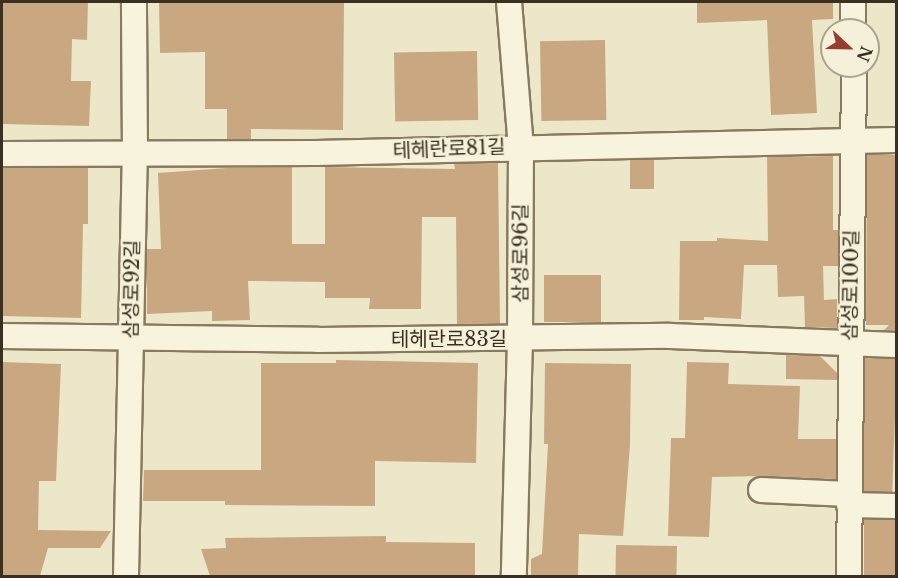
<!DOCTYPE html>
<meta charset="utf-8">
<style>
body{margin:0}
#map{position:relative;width:898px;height:578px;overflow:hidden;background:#ede7ca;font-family:"Libre Baskerville","Noto Sans KR",serif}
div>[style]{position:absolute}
.building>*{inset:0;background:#c9a881;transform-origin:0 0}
.roads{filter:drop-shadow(2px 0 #897a5f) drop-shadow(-2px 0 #897a5f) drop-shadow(0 2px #897a5f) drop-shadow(0 -2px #897a5f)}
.street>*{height:24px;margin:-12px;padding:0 12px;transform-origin:12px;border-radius:12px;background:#f8f3dd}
span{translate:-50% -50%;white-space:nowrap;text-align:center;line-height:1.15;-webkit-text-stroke:4.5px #f5f0d9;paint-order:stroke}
.street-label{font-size:20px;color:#3a3021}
.frame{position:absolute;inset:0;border:3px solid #3a3021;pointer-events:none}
.north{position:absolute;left:820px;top:18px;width:60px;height:60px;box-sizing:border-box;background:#f5f0d9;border:2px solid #aaa38f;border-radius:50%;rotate:112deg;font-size:16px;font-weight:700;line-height:24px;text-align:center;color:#3a3021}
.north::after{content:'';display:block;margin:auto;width:21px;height:27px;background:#953d31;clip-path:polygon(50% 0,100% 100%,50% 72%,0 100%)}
</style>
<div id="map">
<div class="building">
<div style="clip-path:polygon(2px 2px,88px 2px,87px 40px,72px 39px,71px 81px,91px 81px,89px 126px,2px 124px)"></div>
<div style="clip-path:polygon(159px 2px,344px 2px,343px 130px,251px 129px,251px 139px,227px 139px,227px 109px,205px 109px,205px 52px,160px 53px)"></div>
<div style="clip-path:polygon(697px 2px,833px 2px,833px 19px,812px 20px,817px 113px,771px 115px,767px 20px,697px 23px)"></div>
<div style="left:605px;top:40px;width:80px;height:65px;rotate:89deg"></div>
<div style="left:477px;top:51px;width:69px;height:83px;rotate:89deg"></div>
<div style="clip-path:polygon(867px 155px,897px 155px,897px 331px,884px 330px,889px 325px,866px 325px)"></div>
<div style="clip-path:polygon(833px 156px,833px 230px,838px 230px,838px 266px,823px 266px,824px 300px,837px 299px,837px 328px,805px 327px,804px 296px,778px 297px,777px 265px,744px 265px,741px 319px,704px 317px,704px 320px,679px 320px,680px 241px,717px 241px,717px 238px,768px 241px,767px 157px)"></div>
<div style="left:630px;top:160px;width:24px;height:29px"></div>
<div style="clip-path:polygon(498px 163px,500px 324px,457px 324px,456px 217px,422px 217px,421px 309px,369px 309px,370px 298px,325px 298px,325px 282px,248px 281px,250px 320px,212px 321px,212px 311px,147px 314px,147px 249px,161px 249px,158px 173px,227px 168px,292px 167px,292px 244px,325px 244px,325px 167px,455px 169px,454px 164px)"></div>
<div style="clip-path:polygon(2px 168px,88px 168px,88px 224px,83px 224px,81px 318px,2px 316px)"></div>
<div style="left:544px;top:275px;width:57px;height:47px"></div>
<div style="clip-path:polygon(786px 355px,820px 356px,837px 373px,837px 380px,786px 379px)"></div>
<div style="left:865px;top:358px;width:32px;height:133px;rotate:2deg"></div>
<div style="clip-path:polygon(336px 360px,478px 363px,476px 463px,375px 461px,375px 506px,225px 505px,225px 501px,143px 501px,144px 470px,261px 470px,261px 363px,336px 363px)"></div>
<div style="clip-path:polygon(2px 362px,61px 364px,56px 481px,39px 481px,38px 530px,111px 531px,100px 548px,48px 548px,40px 576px,2px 576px)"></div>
<div style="clip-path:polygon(687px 362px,729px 363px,728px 384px,800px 386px,798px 439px,836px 439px,836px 479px,762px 476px,712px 477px,709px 537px,668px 536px,671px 438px,685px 438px)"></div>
<div style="clip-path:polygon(545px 363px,631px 364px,630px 445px,623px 536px,579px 534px,578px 576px,531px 576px,531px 559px,542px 554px,548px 444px,544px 444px)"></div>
<div style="left:864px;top:520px;width:33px;height:56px"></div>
<div style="clip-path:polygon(386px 536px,386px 542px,475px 543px,475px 576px,210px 576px,201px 549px,226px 548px,225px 538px)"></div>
<div style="left:616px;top:545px;width:61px;height:31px;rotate:1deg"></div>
</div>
<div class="roads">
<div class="street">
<div style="left:509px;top:2px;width:145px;rotate:85.3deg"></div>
<div style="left:521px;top:147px;width:192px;rotate:90.3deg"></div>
<div style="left:520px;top:339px;width:237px;rotate:91.5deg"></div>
<div style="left:853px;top:2px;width:28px;rotate:90deg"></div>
<div style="left:2px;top:154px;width:314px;rotate:-0.2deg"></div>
<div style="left:316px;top:153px;width:580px;rotate:-1.28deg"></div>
<div style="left:2px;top:336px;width:316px;rotate:0.7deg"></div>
<div style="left:318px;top:340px;width:352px;rotate:-0.7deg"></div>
<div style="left:670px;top:336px;width:226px;rotate:2.3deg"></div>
<div style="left:761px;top:490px;width:87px;rotate:2.6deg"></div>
<div style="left:849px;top:505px;width:47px;rotate:1.2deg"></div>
<div style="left:126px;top:576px;width:422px;rotate:-88.8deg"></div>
<div style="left:135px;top:154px;width:152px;rotate:-90.4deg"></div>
<div style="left:849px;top:576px;width:510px;rotate:-89.44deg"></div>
</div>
</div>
<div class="street-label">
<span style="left:449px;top:149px;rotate:-2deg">테헤란로81길</span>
<span style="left:521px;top:253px;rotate:-90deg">삼성로96길</span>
<span style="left:851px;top:285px;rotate:-89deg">삼성로100길</span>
<span style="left:132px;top:289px;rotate:-89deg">삼성로92길</span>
<span style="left:449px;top:339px">테헤란로83길</span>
</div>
<div class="frame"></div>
<div class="north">N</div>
</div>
